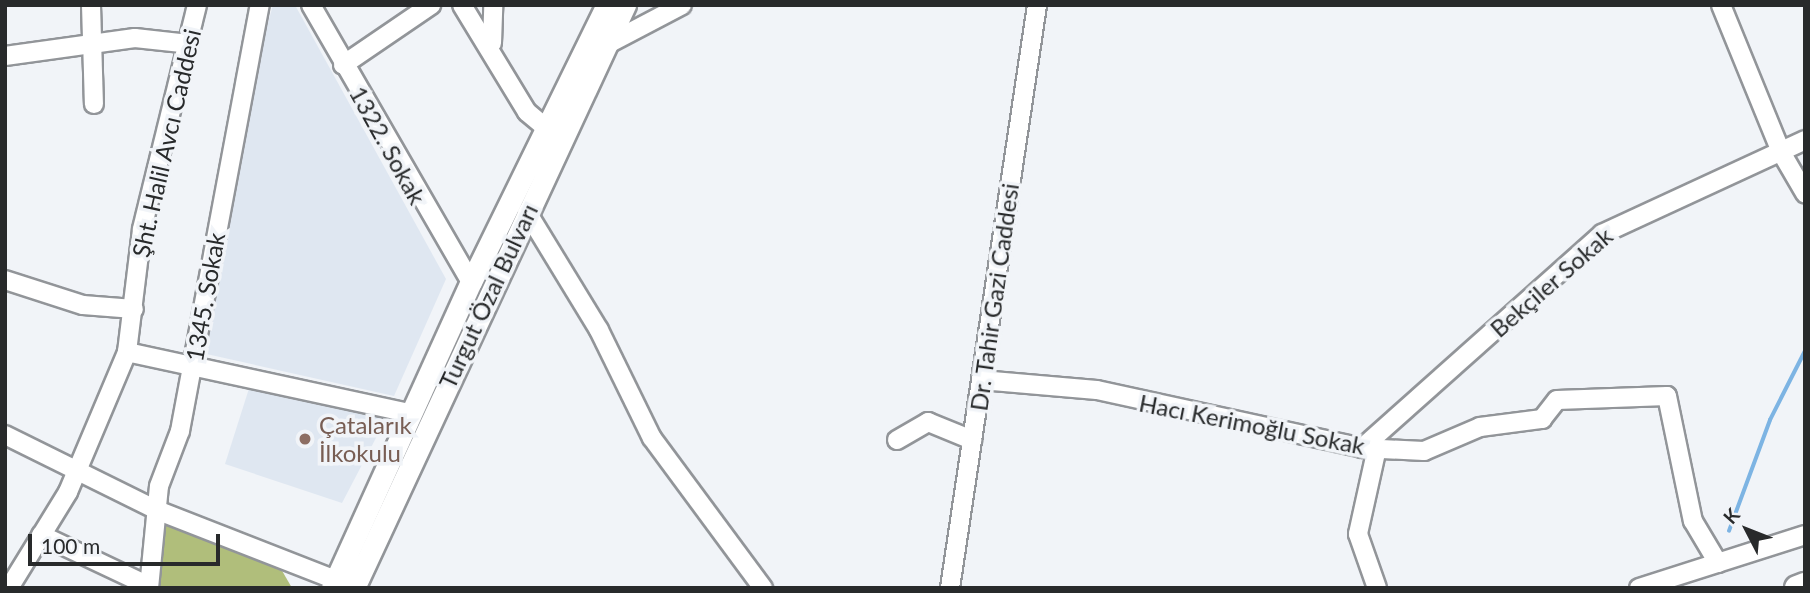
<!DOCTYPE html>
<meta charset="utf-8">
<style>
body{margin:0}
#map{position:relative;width:1810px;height:593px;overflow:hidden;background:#f1f4f8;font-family:Lato,sans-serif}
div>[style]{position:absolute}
.built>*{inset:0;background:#dfe7f1}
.forest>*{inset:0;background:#b0be7b}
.stream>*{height:3.5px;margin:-1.75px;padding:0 1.75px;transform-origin:1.75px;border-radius:1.75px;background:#7db4e3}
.roads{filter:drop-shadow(2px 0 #929599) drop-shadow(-2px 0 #929599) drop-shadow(0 2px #929599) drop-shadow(0 -2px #929599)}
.minor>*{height:18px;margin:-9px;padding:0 9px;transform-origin:9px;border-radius:9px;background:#fff}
.major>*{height:21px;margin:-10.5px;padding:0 10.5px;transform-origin:10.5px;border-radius:10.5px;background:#fff}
.highway>*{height:24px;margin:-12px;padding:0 12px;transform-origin:12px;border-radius:12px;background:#fff}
.dots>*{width:19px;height:19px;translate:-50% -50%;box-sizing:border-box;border:4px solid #f1f4f8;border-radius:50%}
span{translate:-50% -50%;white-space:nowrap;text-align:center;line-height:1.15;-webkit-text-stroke:7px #f1f4f8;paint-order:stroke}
.street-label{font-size:24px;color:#282a2b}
.education-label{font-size:24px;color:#785e54}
.left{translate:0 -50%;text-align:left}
.frame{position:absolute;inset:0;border:7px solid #282a2b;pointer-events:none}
.north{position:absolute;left:1712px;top:495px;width:70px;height:70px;-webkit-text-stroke:5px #f1f4f8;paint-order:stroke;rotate:312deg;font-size:19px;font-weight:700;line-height:28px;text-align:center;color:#282a2b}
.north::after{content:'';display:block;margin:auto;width:24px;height:32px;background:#282a2b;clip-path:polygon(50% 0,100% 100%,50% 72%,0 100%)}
.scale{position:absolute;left:28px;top:534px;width:192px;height:32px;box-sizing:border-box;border:4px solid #282a2b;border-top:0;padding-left:9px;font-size:21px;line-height:24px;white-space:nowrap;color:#282a2b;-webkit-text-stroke:5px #f1f4f8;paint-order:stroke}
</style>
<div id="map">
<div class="built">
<div style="clip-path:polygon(273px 5px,295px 5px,446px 279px,394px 396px,202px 353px,245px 104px)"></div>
<div style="clip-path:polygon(252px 379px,389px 413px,342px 503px,225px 464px)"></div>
</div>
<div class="forest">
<div style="clip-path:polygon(165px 518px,277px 562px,292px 588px,150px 588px)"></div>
</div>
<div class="stream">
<div style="left:1729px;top:531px;width:118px;rotate:-69.7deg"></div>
<div style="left:1770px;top:420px;width:77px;rotate:-63.1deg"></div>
</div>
<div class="roads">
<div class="minor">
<div style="left:91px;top:5px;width:99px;rotate:88.3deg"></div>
<div style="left:311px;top:5px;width:320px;rotate:60deg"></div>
<div style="left:462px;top:5px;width:125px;rotate:58.7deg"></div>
<div style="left:527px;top:112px;width:26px;rotate:40deg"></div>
<div style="left:1721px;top:5px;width:159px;rotate:67.8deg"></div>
<div style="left:1781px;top:152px;width:48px;rotate:59.7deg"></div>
<div style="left:492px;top:43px;width:38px;rotate:-88deg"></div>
<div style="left:604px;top:46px;width:88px;rotate:-27.7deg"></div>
<div style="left:5px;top:56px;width:131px;rotate:-7.9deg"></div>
<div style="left:135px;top:38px;width:54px;rotate:6.3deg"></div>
<div style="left:343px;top:65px;width:107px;rotate:-34.3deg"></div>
<div style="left:527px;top:212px;width:138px;rotate:58.6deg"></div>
<div style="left:599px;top:330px;width:120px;rotate:63.9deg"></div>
<div style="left:652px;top:438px;width:187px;rotate:53.5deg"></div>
<div style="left:5px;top:280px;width:82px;rotate:17.8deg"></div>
<div style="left:83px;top:305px;width:51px;rotate:4.5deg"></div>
<div style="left:127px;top:352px;width:289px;rotate:12.2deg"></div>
<div style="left:981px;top:380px;width:116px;rotate:4.9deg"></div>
<div style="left:1097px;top:390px;width:271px;rotate:12.3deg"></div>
<div style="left:1362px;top:448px;width:62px;rotate:2.8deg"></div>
<div style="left:1424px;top:451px;width:61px;rotate:-23.2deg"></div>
<div style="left:1480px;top:427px;width:63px;rotate:-7.4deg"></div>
<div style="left:1542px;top:419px;width:24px;rotate:-52deg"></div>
<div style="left:1557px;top:400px;width:110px;rotate:-2.1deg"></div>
<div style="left:1667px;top:396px;width:128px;rotate:78.3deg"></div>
<div style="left:1693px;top:521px;width:49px;rotate:59.2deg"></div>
<div style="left:5px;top:435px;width:172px;rotate:26.3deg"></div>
<div style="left:159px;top:511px;width:190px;rotate:21.3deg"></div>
<div style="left:897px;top:440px;width:36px;rotate:-30deg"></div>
<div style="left:928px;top:422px;width:48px;rotate:22.2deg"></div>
<div style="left:1362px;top:448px;width:322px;rotate:-41.7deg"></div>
<div style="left:1602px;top:234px;width:224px;rotate:-24.8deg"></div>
<div style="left:1377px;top:448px;width:88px;rotate:102.5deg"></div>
<div style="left:1358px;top:534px;width:57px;rotate:70.6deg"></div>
<div style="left:41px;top:535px;width:119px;rotate:25.3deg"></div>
<div style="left:9px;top:588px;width:113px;rotate:-58.4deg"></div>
<div style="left:68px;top:492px;width:152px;rotate:-67.1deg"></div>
<div style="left:127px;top:352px;width:124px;rotate:-83deg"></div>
<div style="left:142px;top:229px;width:231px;rotate:-76.2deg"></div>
<div style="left:149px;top:588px;width:102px;rotate:-84.4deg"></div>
<div style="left:159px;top:486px;width:59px;rotate:-69.1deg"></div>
<div style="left:180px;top:431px;width:433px;rotate:-79.4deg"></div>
<div style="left:950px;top:588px;width:589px;rotate:-81.51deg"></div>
<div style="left:1639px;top:588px;width:174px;rotate:-17.7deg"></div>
</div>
<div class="major">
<div style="left:332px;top:588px;width:336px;rotate:-65.6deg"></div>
<div style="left:471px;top:282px;width:309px;rotate:-63.9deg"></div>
<div style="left:354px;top:588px;width:643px;rotate:-65.07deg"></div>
</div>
<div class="highway">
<div style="left:1797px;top:588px;width:9px;rotate:-21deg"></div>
</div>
</div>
<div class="dots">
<div style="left:305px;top:439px;background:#8d6e63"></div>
</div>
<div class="street-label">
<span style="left:166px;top:143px;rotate:-77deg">Şht. Halil Avcı Caddesi</span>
<span style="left:388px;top:145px;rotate:61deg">1322. Sokak</span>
<span style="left:1551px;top:282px;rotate:-41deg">Bekçiler Sokak</span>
<span style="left:488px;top:296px;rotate:-65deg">Turgut Özal Bulvarı</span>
<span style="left:205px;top:297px;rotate:-80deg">1345. Sokak</span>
<span style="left:994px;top:297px;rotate:-82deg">Dr. Tahir Gazi Caddesi</span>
<span style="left:1252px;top:424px;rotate:11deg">Hacı Kerimoğlu Sokak</span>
</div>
<div class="education-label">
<span class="left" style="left:319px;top:439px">Çatalarık<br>İlkokulu</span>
</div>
<div class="frame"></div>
<div class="north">K</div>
<div class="scale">100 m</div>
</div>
